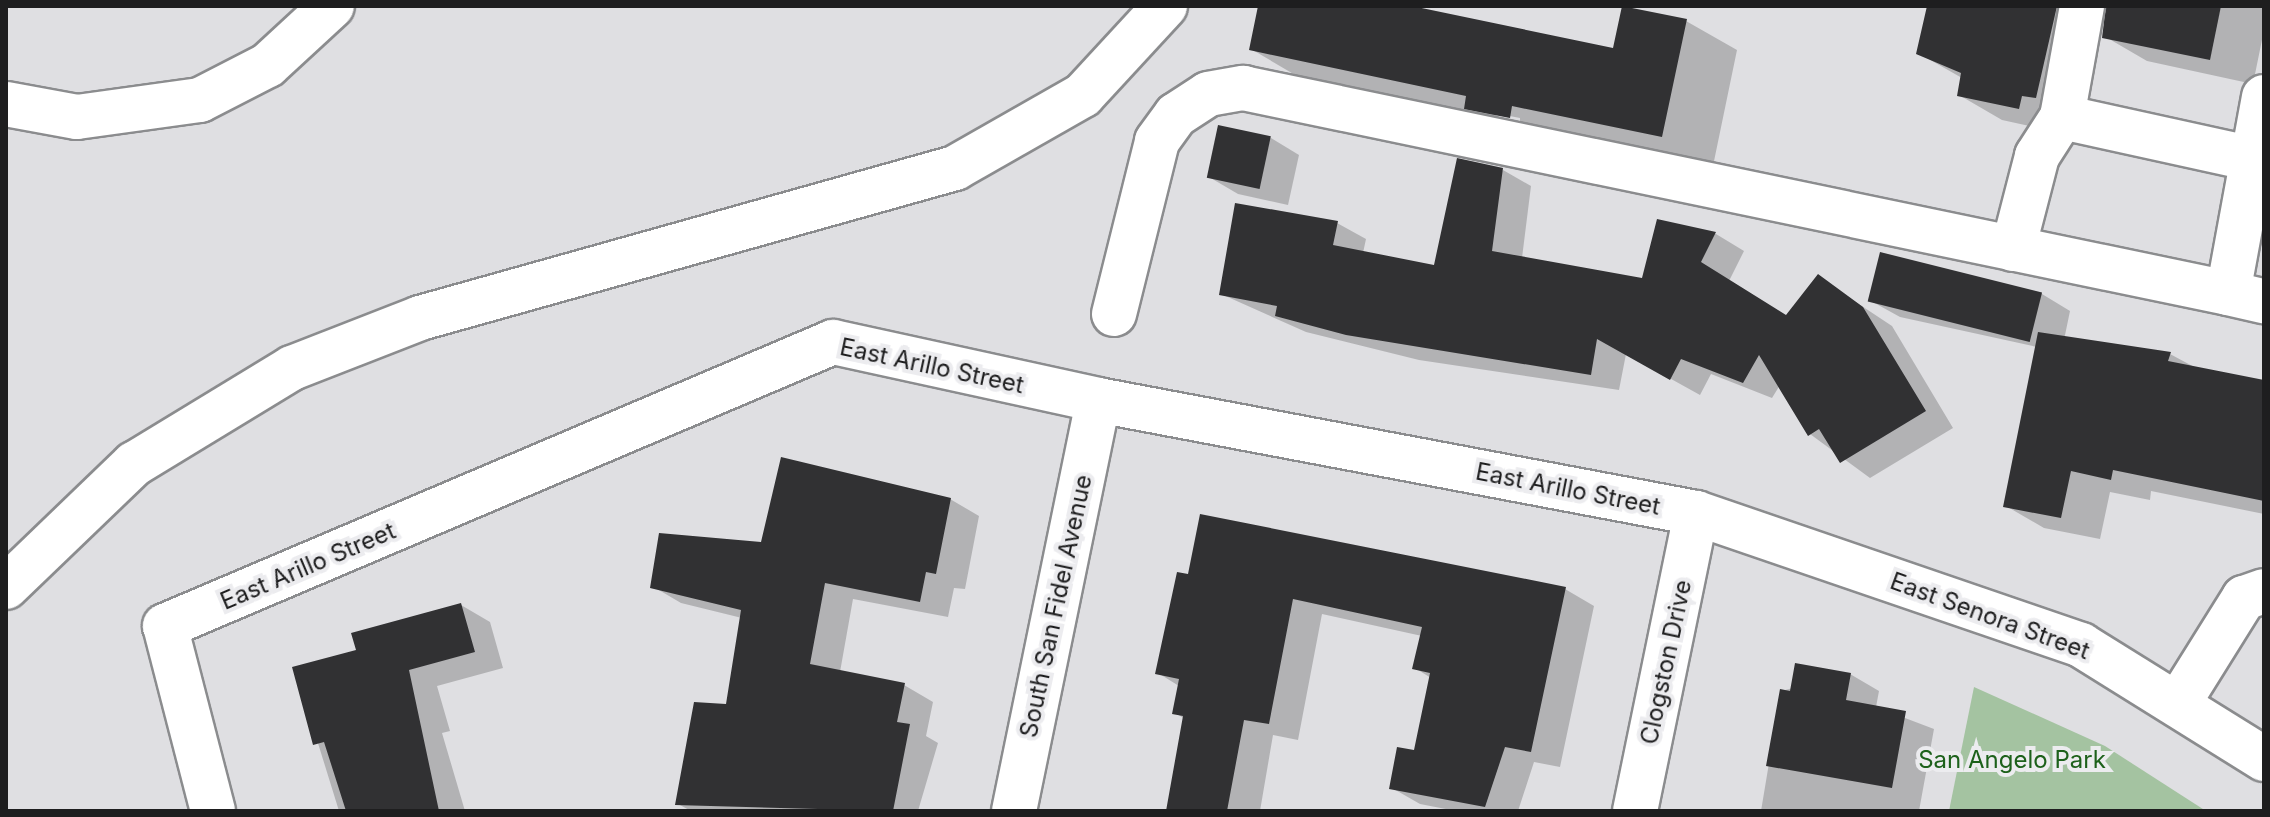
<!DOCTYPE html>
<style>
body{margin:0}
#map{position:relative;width:2270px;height:817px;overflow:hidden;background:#dfdfe2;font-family:Inter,sans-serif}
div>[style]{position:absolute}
.green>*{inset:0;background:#a4c3a1}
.shadow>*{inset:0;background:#0003}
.building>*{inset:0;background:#313133;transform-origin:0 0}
.roads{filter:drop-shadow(2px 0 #8b8c8e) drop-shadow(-2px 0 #8b8c8e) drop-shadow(0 2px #8b8c8e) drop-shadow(0 -2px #8b8c8e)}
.minor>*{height:44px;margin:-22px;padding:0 22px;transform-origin:22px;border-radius:22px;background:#fff}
.highway>*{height:44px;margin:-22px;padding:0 22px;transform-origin:22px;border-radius:22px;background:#fff}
span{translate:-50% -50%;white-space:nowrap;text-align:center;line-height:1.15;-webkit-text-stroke:8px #ececef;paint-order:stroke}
.street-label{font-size:24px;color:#1e1e1f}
.park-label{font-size:24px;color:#1d611b}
.frame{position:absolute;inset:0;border:8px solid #1e1e1f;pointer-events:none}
</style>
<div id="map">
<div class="green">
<div style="clip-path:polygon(1974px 687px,2105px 746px,2206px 811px,1949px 811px)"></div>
</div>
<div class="shadow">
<div style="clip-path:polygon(evenodd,1260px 6px,1403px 6px,1615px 51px,1686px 21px,1737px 50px,1713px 166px,1302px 79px,1251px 49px,1260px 6px,1494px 113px,1520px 118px,1520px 122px,1499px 118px,1494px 113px)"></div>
<div style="clip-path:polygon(1929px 6px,2264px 6px,2264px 30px,2253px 84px,2147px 61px,2104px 36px,2105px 20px,2062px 133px,2002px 120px,1959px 95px,1962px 78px,1918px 53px)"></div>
<div style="clip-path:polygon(1271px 138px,1299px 155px,1288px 205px,1238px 194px,1209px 177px)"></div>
<div style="clip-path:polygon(1503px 170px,1531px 186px,1522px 258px,1643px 280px,1658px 221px,1716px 234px,1744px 251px,1729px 281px,1787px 317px,1818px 277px,1892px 326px,1953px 428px,1870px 478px,1810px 434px,1780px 385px,1772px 398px,1711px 374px,1700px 395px,1626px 354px,1619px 390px,1419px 360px,1306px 332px,1221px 294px,1337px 223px,1366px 239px,1363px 253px,1435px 268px)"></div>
<div style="clip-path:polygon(2042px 294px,2070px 311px,2064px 340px,2170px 354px,2198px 369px,2264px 382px,2264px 514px,2151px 491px,2150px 500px,2110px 492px,2100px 539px,2044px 528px,2006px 506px,2037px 347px,1900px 317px,1871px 301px)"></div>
<div style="clip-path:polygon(950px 499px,979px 516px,965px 589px,954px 588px,948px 617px,853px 599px,840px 672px,904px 685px,933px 702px,926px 736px,938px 743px,918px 811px,691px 811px,678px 804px,728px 706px,742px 618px,681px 603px,652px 586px,762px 545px)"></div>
<div style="clip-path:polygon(1179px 575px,1565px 589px,1594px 606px,1560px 767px,1534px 762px,1518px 811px,1456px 811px,1420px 804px,1392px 788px,1416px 753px,1431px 678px,1415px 668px,1422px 636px,1322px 614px,1298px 740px,1273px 735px,1260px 811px,1168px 811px,1185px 719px,1174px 712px,1179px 686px,1158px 673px)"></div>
<div style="clip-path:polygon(461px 605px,490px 622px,503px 668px,437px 686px,450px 731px,442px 733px,465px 811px,339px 811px,295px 669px,358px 652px)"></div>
<div style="clip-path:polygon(1850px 674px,1879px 691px,1876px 707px,1934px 729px,1919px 811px,1761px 811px,1781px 691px)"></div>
</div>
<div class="building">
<div style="clip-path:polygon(1258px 6px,1412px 6px,1613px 48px,1622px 6px,1687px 19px,1662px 137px,1512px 106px,1510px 118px,1464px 109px,1466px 96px,1249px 50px)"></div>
<div style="clip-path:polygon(1927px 6px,2057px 6px,2036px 98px,2022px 96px,2019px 109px,1957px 96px,1961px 73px,1916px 54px)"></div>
<div style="clip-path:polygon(2106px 6px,2221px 6px,2210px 60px,2102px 38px)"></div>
<div style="left:1218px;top:125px;width:54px;height:54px;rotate:12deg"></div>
<div style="clip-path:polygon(1457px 158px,1503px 168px,1492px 251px,1642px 278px,1657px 219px,1716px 232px,1701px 262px,1786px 315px,1818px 274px,1863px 307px,1926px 411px,1840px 463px,1819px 429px,1808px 436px,1759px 355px,1743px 383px,1681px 359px,1670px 380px,1597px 339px,1591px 375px,1346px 335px,1275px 316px,1277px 306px,1219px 295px,1235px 203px,1338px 221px,1333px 245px,1434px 265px)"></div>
<div style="left:1880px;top:252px;width:167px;height:51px;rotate:14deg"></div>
<div style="clip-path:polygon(2038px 332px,2171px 352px,2168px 361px,2264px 380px,2264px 501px,2113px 470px,2111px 480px,2071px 471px,2061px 518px,2003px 507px)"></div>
<div style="clip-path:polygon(781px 457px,951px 498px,936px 574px,926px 572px,920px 602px,825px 583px,810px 664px,905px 683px,897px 722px,910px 724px,893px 811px,675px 805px,694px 702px,726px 704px,741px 610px,650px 588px,659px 533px,761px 542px)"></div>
<div style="clip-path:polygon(1200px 514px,1566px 587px,1531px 752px,1505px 747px,1485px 807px,1389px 789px,1397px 747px,1414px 750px,1430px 673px,1412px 669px,1422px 627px,1293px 599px,1269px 724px,1244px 720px,1227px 811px,1166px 811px,1183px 716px,1172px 714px,1179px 679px,1155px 674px,1177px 572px,1188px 574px)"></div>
<div style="clip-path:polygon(461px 603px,475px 652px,409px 670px,439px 811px,346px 811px,324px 742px,313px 745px,292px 667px,356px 650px,351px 633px)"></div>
<div style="clip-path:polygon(1795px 663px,1851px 673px,1846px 700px,1906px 711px,1892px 788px,1766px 766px,1780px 689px,1790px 691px)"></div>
</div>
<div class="roads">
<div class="minor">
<div style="left:2082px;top:6px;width:113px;rotate:100.2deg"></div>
<div style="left:2062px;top:117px;width:196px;rotate:12.4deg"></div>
<div style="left:2264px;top:97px;width:199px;rotate:100.4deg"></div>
<div style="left:2228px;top:293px;width:37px;rotate:13deg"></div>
<div style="left:2013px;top:249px;width:96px;rotate:-75.5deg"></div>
<div style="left:2037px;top:156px;width:46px;rotate:-57.3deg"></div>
<div style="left:1114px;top:314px;width:178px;rotate:-76deg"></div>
<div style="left:1157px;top:141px;width:32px;rotate:-54deg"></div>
<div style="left:1176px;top:115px;width:38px;rotate:-33deg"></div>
<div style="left:1208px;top:94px;width:36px;rotate:-10deg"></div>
<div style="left:1243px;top:88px;width:1006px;rotate:11.76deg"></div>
<div style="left:2179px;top:702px;width:123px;rotate:-58deg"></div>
<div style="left:2244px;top:598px;width:21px;rotate:-19deg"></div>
<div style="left:213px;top:811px;width:191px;rotate:-104.5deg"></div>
<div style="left:165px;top:626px;width:726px;rotate:-23.03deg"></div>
<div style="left:833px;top:342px;width:271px;rotate:12.3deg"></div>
<div style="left:1098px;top:400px;width:609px;rotate:10.7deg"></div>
<div style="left:1696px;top:513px;width:407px;rotate:18.9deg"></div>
<div style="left:2081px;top:645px;width:216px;rotate:31.9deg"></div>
<div style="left:1014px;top:811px;width:419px;rotate:-78.4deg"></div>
<div style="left:1635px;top:811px;width:304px;rotate:-78.4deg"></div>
</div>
<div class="highway">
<div style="left:6px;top:104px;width:72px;rotate:10.4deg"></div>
<div style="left:77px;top:117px;width:124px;rotate:-7.9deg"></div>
<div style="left:200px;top:100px;width:76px;rotate:-27.2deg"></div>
<div style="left:268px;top:65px;width:87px;rotate:-42.7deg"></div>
<div style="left:6px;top:587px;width:178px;rotate:-43.9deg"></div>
<div style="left:134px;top:464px;width:185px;rotate:-31.3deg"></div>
<div style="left:292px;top:368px;width:137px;rotate:-21.3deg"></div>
<div style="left:420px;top:318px;width:556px;rotate:-15.66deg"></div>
<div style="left:955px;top:168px;width:147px;rotate:-29.7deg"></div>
<div style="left:1083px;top:95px;width:121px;rotate:-47.3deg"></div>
</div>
</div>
<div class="street-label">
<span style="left:932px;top:366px;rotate:12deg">East Arillo Street</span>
<span style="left:1568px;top:489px;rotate:11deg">East Arillo Street</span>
<span style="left:308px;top:566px;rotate:-23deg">East Arillo Street</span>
<span style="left:1056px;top:606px;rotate:-78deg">South San Fidel Avenue</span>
<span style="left:1990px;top:616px;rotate:20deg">East Senora Street</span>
<span style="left:1666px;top:662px;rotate:-78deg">Clogston Drive</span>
</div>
<div class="park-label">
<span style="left:2012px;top:760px">San Angelo Park</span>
</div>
<div class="frame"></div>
</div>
